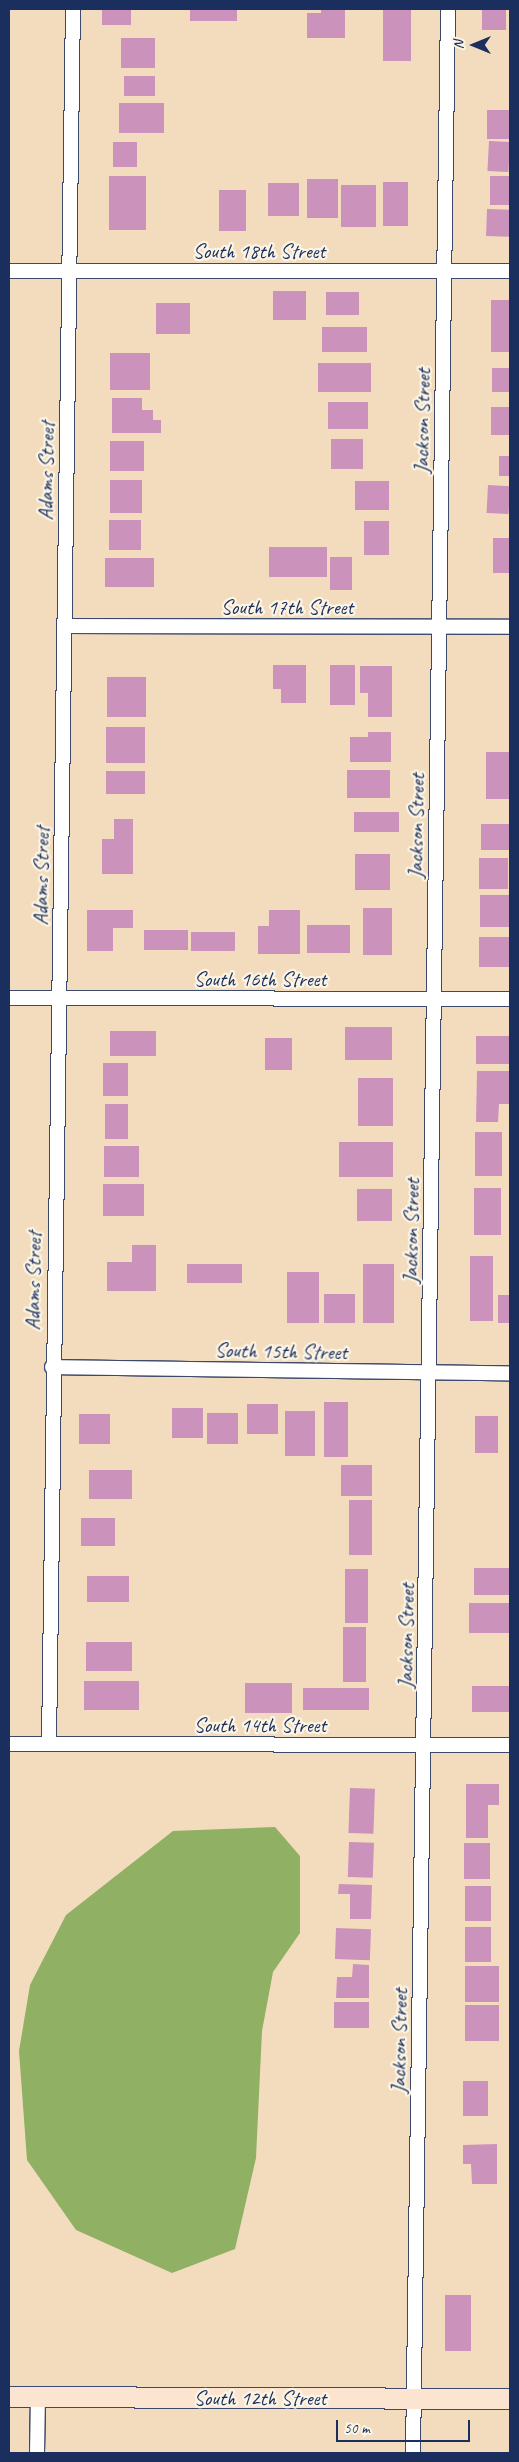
<!DOCTYPE html>
<style>
body{margin:0}
#map{position:relative;width:519px;height:2462px;overflow:hidden;background:#f3dcbd;font-family:Caveat,sans-serif}
div>[style]{position:absolute}
.forest>*{inset:0;background:#90b064}
.building>*{inset:0;background:#cb92bc;transform-origin:0 0}
.roads{filter:drop-shadow(1px 0 #3b496c) drop-shadow(-1px 0 #3b496c) drop-shadow(0 1px #3b496c) drop-shadow(0 -1px #3b496c)}
.street>*{height:14px;margin:-7px;padding:0 7px;transform-origin:7px;border-radius:7px;background:#fff}
.secondary>*{height:20px;margin:-10px;padding:0 10px;transform-origin:10px;border-radius:10px;background:#fce5d0}
span{translate:-50% -50%;white-space:nowrap;text-align:center;line-height:1.15;-webkit-text-stroke:4.5px #fcf5e5;paint-order:stroke}
.street-label{font-size:21px;color:#1b2f5e}
.frame{position:absolute;inset:0;border:10px solid #1b2f5e;pointer-events:none}
.north{position:absolute;left:449px;top:20px;width:50px;height:50px;-webkit-text-stroke:4px #fcf5e5;paint-order:stroke;rotate:270deg;font-size:14px;font-weight:700;line-height:20px;text-align:center;color:#1b2f5e}
.north::after{content:'';display:block;margin:auto;width:18px;height:22px;background:#1b2f5e;clip-path:polygon(50% 0,100% 100%,50% 72%,0 100%)}
.scale{position:absolute;left:336px;top:2420px;width:134px;height:22px;box-sizing:border-box;border:2px solid #1b2f5e;border-top:0;padding-left:6px;font-size:15px;line-height:18px;white-space:nowrap;color:#1b2f5e;-webkit-text-stroke:4px #fcf5e5;paint-order:stroke}
</style>
<div id="map">
<div class="forest">
<div style="clip-path:polygon(275px 1827px,300px 1856px,300px 1933px,273px 1972px,262px 2031px,256px 2158px,235px 2249px,172px 2273px,76px 2230px,27px 2160px,19px 2051px,30px 1985px,66px 1915px,173px 1831px)"></div>
</div>
<div class="building">
<div style="left:102px;top:9px;width:29px;height:16px"></div>
<div style="left:190px;top:9px;width:47px;height:12px"></div>
<div style="clip-path:polygon(321px 9px,345px 9px,345px 38px,307px 38px,307px 13px,321px 13px)"></div>
<div style="left:383px;top:9px;width:28px;height:52px"></div>
<div style="left:482px;top:9px;width:24px;height:21px"></div>
<div style="left:121px;top:38px;width:34px;height:30px"></div>
<div style="left:124px;top:76px;width:31px;height:20px"></div>
<div style="left:119px;top:103px;width:45px;height:30px"></div>
<div style="left:487px;top:110px;width:23px;height:29px"></div>
<div style="left:489px;top:141px;width:21px;height:30px;rotate:3deg"></div>
<div style="left:113px;top:142px;width:24px;height:25px"></div>
<div style="left:109px;top:176px;width:37px;height:54px"></div>
<div style="left:490px;top:176px;width:20px;height:29px"></div>
<div style="left:307px;top:179px;width:31px;height:39px"></div>
<div style="left:383px;top:182px;width:25px;height:44px"></div>
<div style="left:268px;top:183px;width:31px;height:33px"></div>
<div style="left:341px;top:185px;width:35px;height:42px"></div>
<div style="left:219px;top:190px;width:27px;height:41px"></div>
<div style="left:487px;top:209px;width:23px;height:27px;rotate:2deg"></div>
<div style="left:273px;top:291px;width:33px;height:29px"></div>
<div style="left:326px;top:292px;width:33px;height:23px"></div>
<div style="left:491px;top:300px;width:19px;height:52px"></div>
<div style="left:156px;top:303px;width:34px;height:31px"></div>
<div style="left:322px;top:327px;width:45px;height:25px"></div>
<div style="left:110px;top:353px;width:40px;height:37px"></div>
<div style="left:318px;top:363px;width:53px;height:29px"></div>
<div style="left:492px;top:368px;width:18px;height:24px"></div>
<div style="clip-path:polygon(112px 398px,142px 398px,142px 410px,153px 410px,153px 420px,161px 420px,161px 433px,112px 433px)"></div>
<div style="left:328px;top:402px;width:40px;height:27px"></div>
<div style="left:491px;top:407px;width:19px;height:28px"></div>
<div style="left:331px;top:439px;width:32px;height:30px"></div>
<div style="left:110px;top:441px;width:34px;height:30px"></div>
<div style="left:499px;top:456px;width:11px;height:20px"></div>
<div style="left:110px;top:480px;width:32px;height:33px"></div>
<div style="left:355px;top:481px;width:34px;height:29px"></div>
<div style="left:488px;top:485px;width:22px;height:28px;rotate:3deg"></div>
<div style="left:109px;top:520px;width:32px;height:30px"></div>
<div style="left:364px;top:521px;width:25px;height:34px"></div>
<div style="left:493px;top:538px;width:17px;height:35px"></div>
<div style="left:269px;top:547px;width:58px;height:30px"></div>
<div style="left:330px;top:557px;width:22px;height:33px"></div>
<div style="left:105px;top:558px;width:49px;height:29px"></div>
<div style="clip-path:polygon(273px 665px,306px 665px,306px 703px,281px 703px,281px 689px,273px 689px)"></div>
<div style="left:330px;top:665px;width:25px;height:40px"></div>
<div style="clip-path:polygon(360px 666px,392px 666px,392px 717px,368px 717px,368px 693px,360px 693px)"></div>
<div style="left:107px;top:677px;width:39px;height:40px"></div>
<div style="left:106px;top:727px;width:39px;height:36px"></div>
<div style="clip-path:polygon(368px 732px,391px 732px,391px 762px,350px 762px,350px 737px,368px 737px)"></div>
<div style="left:486px;top:752px;width:23px;height:47px"></div>
<div style="left:347px;top:770px;width:43px;height:28px"></div>
<div style="left:106px;top:771px;width:39px;height:23px"></div>
<div style="left:354px;top:812px;width:45px;height:20px"></div>
<div style="clip-path:polygon(114px 819px,133px 819px,133px 874px,102px 874px,102px 839px,114px 839px)"></div>
<div style="left:481px;top:824px;width:29px;height:26px"></div>
<div style="left:355px;top:854px;width:35px;height:36px"></div>
<div style="left:479px;top:858px;width:29px;height:31px"></div>
<div style="left:480px;top:895px;width:30px;height:32px"></div>
<div style="left:363px;top:908px;width:29px;height:47px"></div>
<div style="clip-path:polygon(87px 910px,133px 910px,133px 928px,113px 928px,113px 951px,87px 951px)"></div>
<div style="clip-path:polygon(269px 910px,300px 910px,300px 954px,258px 954px,258px 926px,269px 926px)"></div>
<div style="left:307px;top:925px;width:43px;height:28px"></div>
<div style="left:144px;top:930px;width:44px;height:20px"></div>
<div style="left:191px;top:932px;width:44px;height:19px"></div>
<div style="left:479px;top:937px;width:31px;height:30px"></div>
<div style="left:345px;top:1027px;width:47px;height:33px"></div>
<div style="left:110px;top:1031px;width:46px;height:25px"></div>
<div style="left:476px;top:1036px;width:34px;height:28px"></div>
<div style="left:265px;top:1038px;width:27px;height:32px"></div>
<div style="left:103px;top:1063px;width:25px;height:33px"></div>
<div style="clip-path:polygon(477px 1071px,510px 1071px,510px 1104px,499px 1104px,498px 1122px,476px 1122px)"></div>
<div style="left:358px;top:1078px;width:35px;height:48px"></div>
<div style="left:105px;top:1104px;width:23px;height:35px"></div>
<div style="left:475px;top:1132px;width:27px;height:44px"></div>
<div style="left:339px;top:1142px;width:54px;height:35px"></div>
<div style="left:104px;top:1146px;width:35px;height:31px"></div>
<div style="left:103px;top:1184px;width:41px;height:32px"></div>
<div style="left:474px;top:1188px;width:27px;height:47px"></div>
<div style="left:357px;top:1189px;width:35px;height:32px"></div>
<div style="clip-path:polygon(132px 1245px,156px 1245px,156px 1291px,107px 1291px,107px 1262px,132px 1262px)"></div>
<div style="left:470px;top:1256px;width:23px;height:65px"></div>
<div style="left:187px;top:1264px;width:55px;height:19px"></div>
<div style="left:363px;top:1264px;width:31px;height:59px"></div>
<div style="left:287px;top:1272px;width:32px;height:51px"></div>
<div style="left:324px;top:1294px;width:31px;height:29px"></div>
<div style="left:498px;top:1295px;width:12px;height:28px"></div>
<div style="left:324px;top:1402px;width:24px;height:55px"></div>
<div style="left:247px;top:1404px;width:31px;height:30px"></div>
<div style="left:172px;top:1408px;width:31px;height:30px"></div>
<div style="left:285px;top:1411px;width:30px;height:45px"></div>
<div style="left:207px;top:1413px;width:31px;height:31px"></div>
<div style="left:79px;top:1414px;width:31px;height:30px"></div>
<div style="left:475px;top:1416px;width:23px;height:37px"></div>
<div style="left:341px;top:1465px;width:31px;height:31px"></div>
<div style="left:89px;top:1470px;width:43px;height:29px"></div>
<div style="left:349px;top:1500px;width:23px;height:55px"></div>
<div style="left:81px;top:1518px;width:34px;height:28px"></div>
<div style="left:474px;top:1568px;width:36px;height:27px"></div>
<div style="left:345px;top:1569px;width:23px;height:54px"></div>
<div style="left:87px;top:1576px;width:42px;height:26px"></div>
<div style="left:469px;top:1603px;width:41px;height:30px"></div>
<div style="left:343px;top:1627px;width:23px;height:55px"></div>
<div style="left:86px;top:1642px;width:46px;height:29px"></div>
<div style="left:84px;top:1681px;width:55px;height:29px"></div>
<div style="left:245px;top:1683px;width:47px;height:30px"></div>
<div style="left:472px;top:1686px;width:38px;height:26px"></div>
<div style="left:303px;top:1688px;width:66px;height:22px"></div>
<div style="clip-path:polygon(466px 1784px,499px 1784px,499px 1805px,488px 1805px,488px 1838px,466px 1838px)"></div>
<div style="left:350px;top:1788px;width:25px;height:45px;rotate:2deg"></div>
<div style="left:349px;top:1842px;width:25px;height:35px;rotate:2deg"></div>
<div style="left:464px;top:1843px;width:26px;height:36px"></div>
<div style="clip-path:polygon(339px 1884px,372px 1885px,371px 1919px,350px 1919px,350px 1894px,338px 1894px)"></div>
<div style="left:465px;top:1886px;width:26px;height:35px"></div>
<div style="left:465px;top:1927px;width:26px;height:35px"></div>
<div style="left:336px;top:1928px;width:35px;height:31px;rotate:2deg"></div>
<div style="clip-path:polygon(353px 1964px,369px 1965px,369px 1998px,336px 1998px,337px 1977px,352px 1977px)"></div>
<div style="left:465px;top:1966px;width:34px;height:36px"></div>
<div style="left:334px;top:2002px;width:35px;height:26px"></div>
<div style="left:499px;top:2005px;width:36px;height:34px;rotate:90deg"></div>
<div style="left:463px;top:2081px;width:25px;height:35px"></div>
<div style="clip-path:polygon(497px 2144px,497px 2184px,472px 2184px,471px 2164px,463px 2164px,463px 2145px)"></div>
<div style="left:445px;top:2295px;width:26px;height:56px"></div>
</div>
<div class="roads">
<div class="street">
<div style="left:9px;top:271px;width:501px"></div>
<div style="left:64px;top:626px;width:446px;rotate:0.1deg"></div>
<div style="left:9px;top:998px;width:501px;rotate:0.11deg"></div>
<div style="left:52px;top:1367px;width:458px;rotate:0.8deg"></div>
<div style="left:9px;top:1744px;width:501px;rotate:0.11deg"></div>
<div style="left:49px;top:1744px;width:1735px;rotate:-89.21deg"></div>
<div style="left:37px;top:2453px;width:56px;rotate:-89deg"></div>
<div style="left:413px;top:2453px;width:2444px;rotate:-89.18deg"></div>
</div>
<div class="secondary">
<div style="left:9px;top:2397px;width:501px;rotate:0.23deg"></div>
</div>
</div>
<div class="street-label">
<span style="left:259px;top:251px">South 18th Street</span>
<span style="left:422px;top:421px;rotate:-89deg">Jackson Street</span>
<span style="left:46px;top:471px;rotate:-89deg">Adams Street</span>
<span style="left:287px;top:607px">South 17th Street</span>
<span style="left:416px;top:826px;rotate:-89deg">Jackson Street</span>
<span style="left:41px;top:876px;rotate:-89deg">Adams Street</span>
<span style="left:260px;top:979px">South 16th Street</span>
<span style="left:411px;top:1231px;rotate:-89deg">Jackson Street</span>
<span style="left:33px;top:1281px;rotate:-89deg">Adams Street</span>
<span style="left:281px;top:1351px;rotate:1deg">South 15th Street</span>
<span style="left:406px;top:1636px;rotate:-89deg">Jackson Street</span>
<span style="left:260px;top:1725px">South 14th Street</span>
<span style="left:399px;top:2041px;rotate:-89deg">Jackson Street</span>
<span style="left:260px;top:2398px">South 12th Street</span>
</div>
<div class="frame"></div>
<div class="north">N</div>
<div class="scale">50 m</div>
</div>
